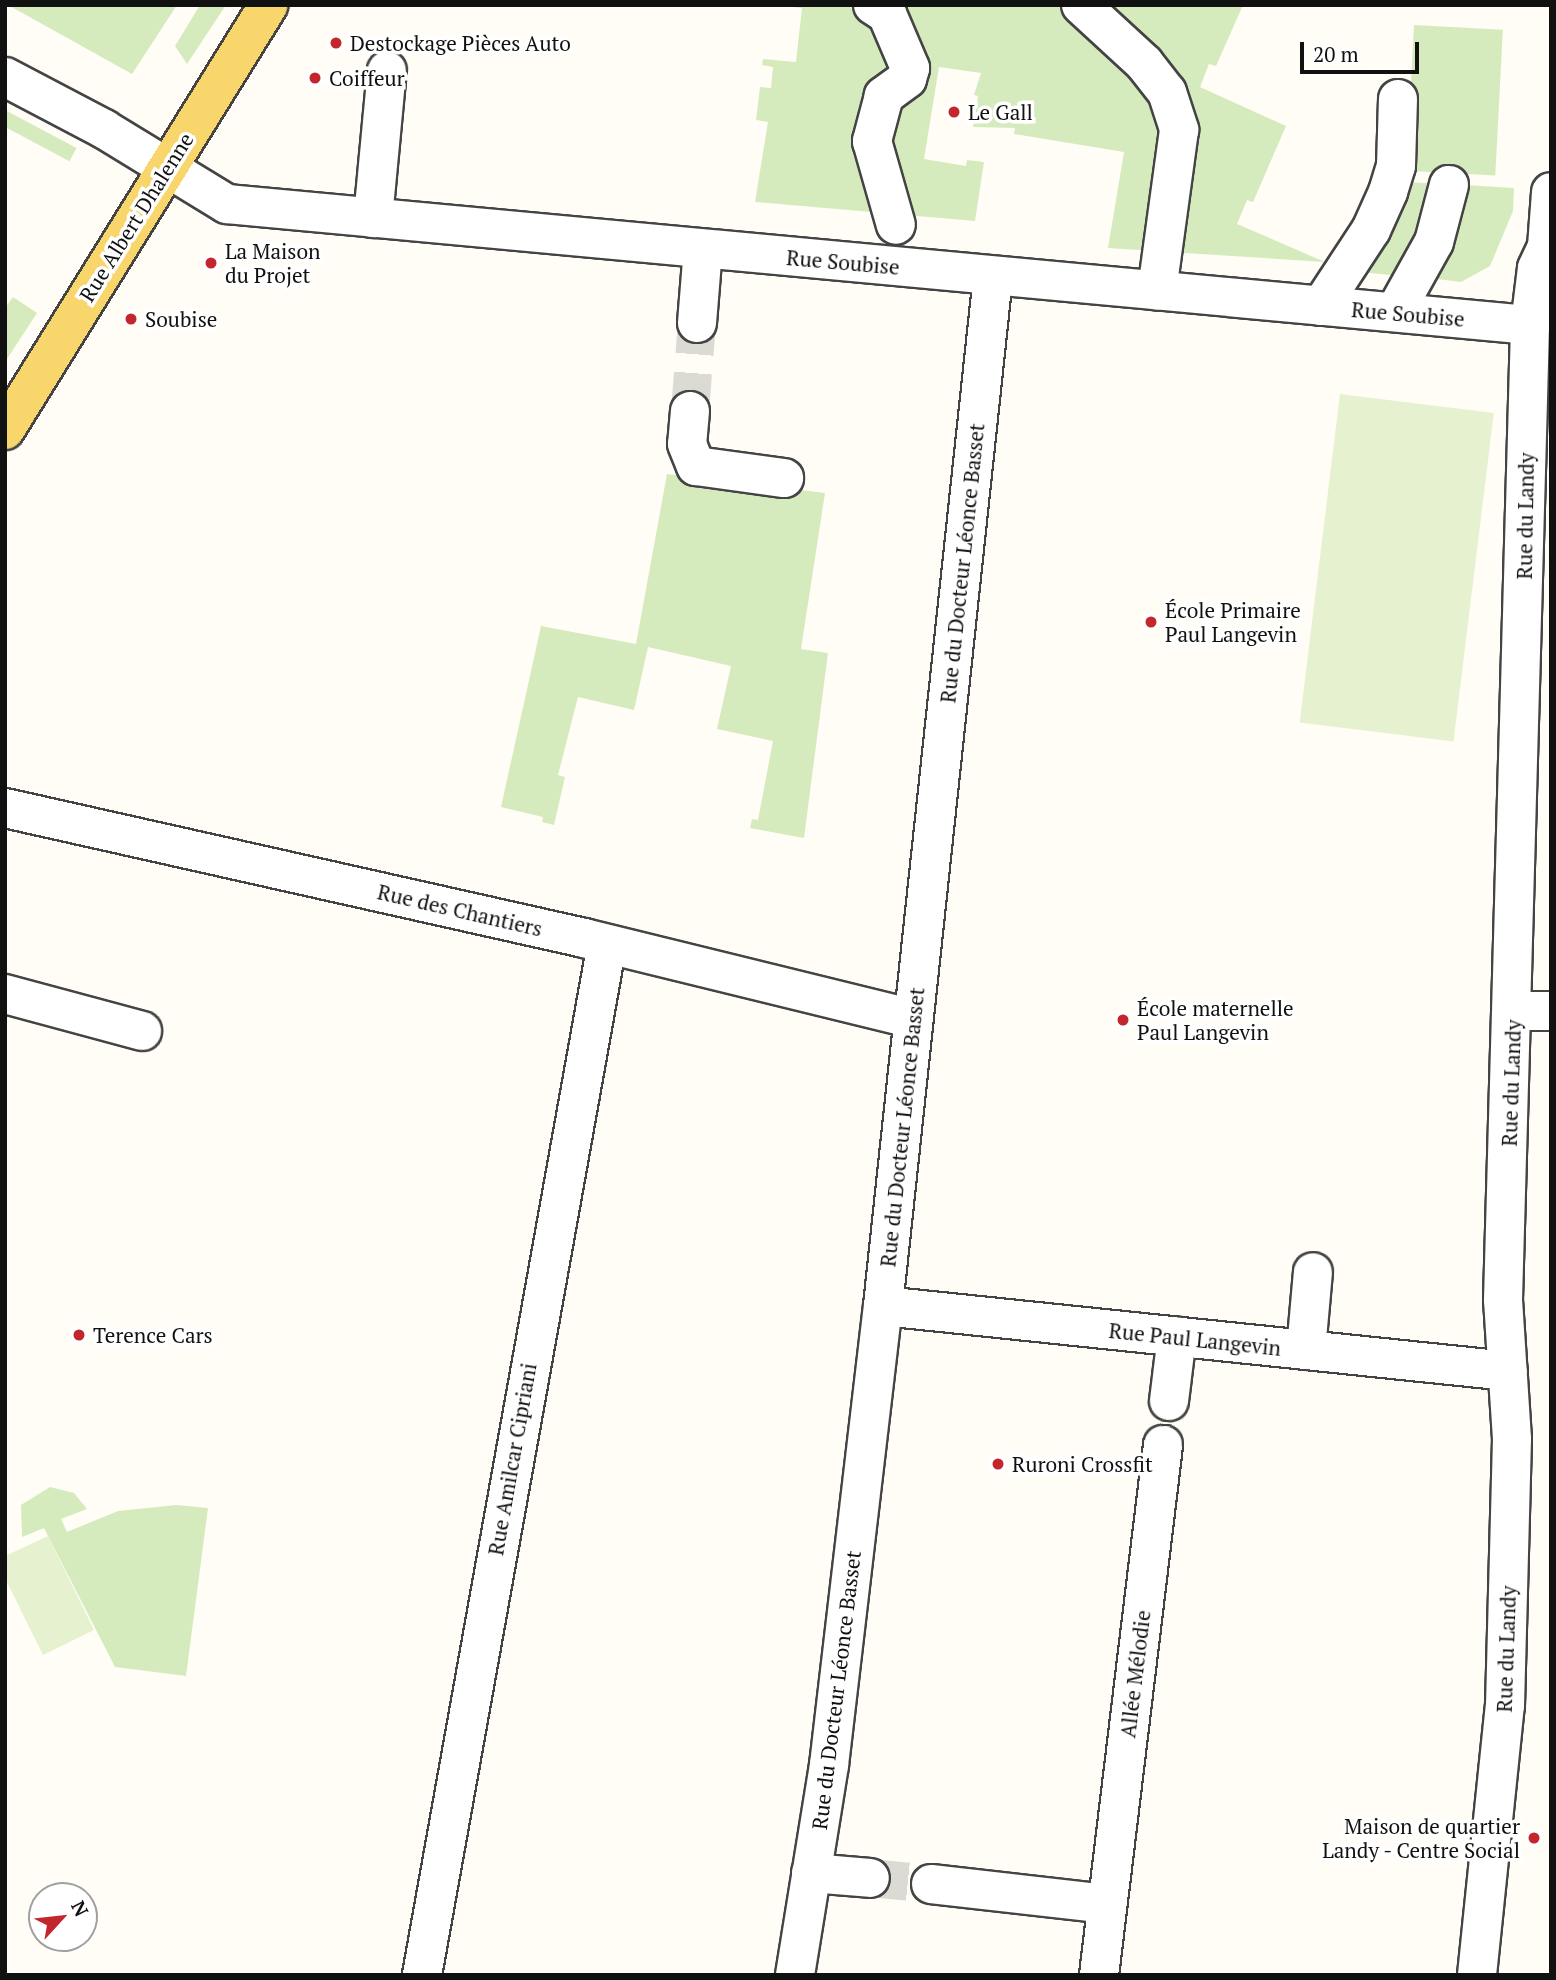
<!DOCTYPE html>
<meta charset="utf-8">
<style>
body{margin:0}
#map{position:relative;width:1556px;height:1980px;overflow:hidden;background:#fffdf5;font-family:"PT Serif",serif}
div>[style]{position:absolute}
.green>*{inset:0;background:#d5ebbd;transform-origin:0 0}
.pitch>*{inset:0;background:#e6f2cf;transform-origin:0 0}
.minor-tunnel>*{height:38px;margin-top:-19px;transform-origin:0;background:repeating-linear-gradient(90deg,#dbdad3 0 38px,transparent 0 57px)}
.roads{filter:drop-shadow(2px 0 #444) drop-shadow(-2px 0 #444) drop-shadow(0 2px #444) drop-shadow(0 -2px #444)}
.minor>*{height:38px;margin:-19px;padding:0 19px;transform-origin:19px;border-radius:19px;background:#fff}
.major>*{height:38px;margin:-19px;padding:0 19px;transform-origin:19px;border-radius:19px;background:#f9d66b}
.dots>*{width:19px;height:19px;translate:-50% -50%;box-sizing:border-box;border:4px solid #fff;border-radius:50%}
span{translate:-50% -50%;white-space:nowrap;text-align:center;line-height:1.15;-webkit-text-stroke:7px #fff;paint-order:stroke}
.poi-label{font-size:21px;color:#111}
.left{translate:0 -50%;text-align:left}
.right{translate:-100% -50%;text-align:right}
.street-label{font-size:21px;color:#111}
.frame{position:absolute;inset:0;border:7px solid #111;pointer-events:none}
.north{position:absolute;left:28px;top:1882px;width:70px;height:70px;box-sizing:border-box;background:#fff;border:2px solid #a0a0a0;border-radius:50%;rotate:63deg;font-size:19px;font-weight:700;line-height:28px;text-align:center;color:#111}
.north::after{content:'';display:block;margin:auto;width:24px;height:32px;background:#c4262e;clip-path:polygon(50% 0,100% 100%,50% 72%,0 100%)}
.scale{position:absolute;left:1300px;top:42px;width:119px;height:32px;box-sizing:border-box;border:4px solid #111;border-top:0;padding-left:9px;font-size:21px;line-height:24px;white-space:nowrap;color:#111;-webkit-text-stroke:5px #fff;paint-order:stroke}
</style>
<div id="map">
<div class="green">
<div style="clip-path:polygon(8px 5px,177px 5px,132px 74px)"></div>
<div style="clip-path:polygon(200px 5px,226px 5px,187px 64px,175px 46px)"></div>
<div style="clip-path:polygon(775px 5px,1243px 5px,1216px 66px,1209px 64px,1200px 87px,1286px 126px,1253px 202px,1247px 200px,1237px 224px,1325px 262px,1108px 248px,1124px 152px,1014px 134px,1015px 128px,973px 127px,978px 96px,974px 95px,981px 73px,939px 67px,924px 159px,966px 166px,967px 160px,984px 162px,975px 221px,755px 202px,768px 122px,756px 120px,760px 87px,771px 88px,773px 67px,762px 65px,763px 59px,796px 62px,802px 8px)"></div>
<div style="left:1414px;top:25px;width:89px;height:146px;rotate:3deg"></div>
<div style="left:5px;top:110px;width:81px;height:15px;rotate:28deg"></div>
<div style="clip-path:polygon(1408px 182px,1438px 184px,1401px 276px,1360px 272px,1378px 254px,1396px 223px)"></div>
<div style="clip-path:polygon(1464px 185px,1514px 188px,1513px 211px,1490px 266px,1461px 282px,1429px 278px)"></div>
<div style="clip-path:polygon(13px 297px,37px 313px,5px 362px,5px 308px)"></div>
<div style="clip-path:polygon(667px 474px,825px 493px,801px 649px,828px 653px,804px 838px,750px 828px,752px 819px,758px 820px,773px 741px,717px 729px,731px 666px,648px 647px,634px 710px,578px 697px,558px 775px,565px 777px,554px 825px,542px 822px,543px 817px,501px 807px,541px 626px,636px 644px)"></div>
<div style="clip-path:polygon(50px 1487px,74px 1493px,87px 1509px,61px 1519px,67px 1532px,118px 1511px,176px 1505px,208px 1508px,186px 1676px,115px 1667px,44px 1528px,22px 1537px,21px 1505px)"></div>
</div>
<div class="pitch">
<div style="left:1340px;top:394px;width:155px;height:331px;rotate:7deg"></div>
<div style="clip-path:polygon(48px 1536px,94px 1630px,43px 1655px,5px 1578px,5px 1556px)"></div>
</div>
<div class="minor-tunnel">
<div style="left:690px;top:411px;width:88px;rotate:-85.5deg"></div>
<div style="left:870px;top:1878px;width:61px;rotate:5.6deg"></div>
</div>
<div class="roads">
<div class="minor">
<div style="left:873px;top:5px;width:17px;rotate:33deg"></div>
<div style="left:887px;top:14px;width:59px;rotate:66.9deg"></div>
<div style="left:910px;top:68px;width:11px;rotate:105deg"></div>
<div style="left:907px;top:79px;width:29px;rotate:144deg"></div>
<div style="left:884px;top:96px;width:47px;rotate:104.9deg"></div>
<div style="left:872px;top:141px;width:87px;rotate:74.1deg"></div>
<div style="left:1081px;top:5px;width:86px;rotate:42.6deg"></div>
<div style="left:1144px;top:63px;width:37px;rotate:52deg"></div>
<div style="left:1167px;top:92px;width:40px;rotate:72deg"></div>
<div style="left:1179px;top:130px;width:162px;rotate:97.8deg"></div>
<div style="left:5px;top:77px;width:112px;rotate:27.7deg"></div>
<div style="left:104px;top:129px;width:144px;rotate:31.4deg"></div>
<div style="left:227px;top:204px;width:1309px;rotate:5.31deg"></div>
<div style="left:373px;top:218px;width:148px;rotate:-84.6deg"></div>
<div style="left:1321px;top:306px;width:91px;rotate:-56.7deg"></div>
<div style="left:1371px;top:230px;width:42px;rotate:-65.9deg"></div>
<div style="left:1388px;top:192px;width:27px;rotate:-73deg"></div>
<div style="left:1396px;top:166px;width:67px;rotate:-88.3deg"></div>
<div style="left:1395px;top:312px;width:80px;rotate:-60.9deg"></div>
<div style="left:1434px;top:242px;width:59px;rotate:-75.3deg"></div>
<div style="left:697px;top:323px;width:74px;rotate:-85.4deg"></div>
<div style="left:690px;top:411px;width:33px;rotate:95deg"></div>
<div style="left:687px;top:444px;width:24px;rotate:68deg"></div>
<div style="left:696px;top:466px;width:89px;rotate:7.8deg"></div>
<div style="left:5px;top:808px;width:593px;rotate:12.65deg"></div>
<div style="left:584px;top:938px;width:339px;rotate:13.8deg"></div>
<div style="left:5px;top:994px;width:142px;rotate:15.1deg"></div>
<div style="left:1514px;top:1011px;width:37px"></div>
<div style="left:883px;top:1306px;width:628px;rotate:5.94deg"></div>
<div style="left:1306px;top:1350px;width:78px;rotate:-84.9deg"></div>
<div style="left:1169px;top:1401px;width:65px;rotate:-83deg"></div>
<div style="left:811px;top:1873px;width:59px;rotate:4.8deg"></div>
<div style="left:931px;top:1884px;width:176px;rotate:6.5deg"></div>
<div style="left:422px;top:1975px;width:1047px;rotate:-79.83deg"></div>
<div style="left:795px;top:1975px;width:213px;rotate:-80.8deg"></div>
<div style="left:829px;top:1765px;width:462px;rotate:-83.3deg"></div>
<div style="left:883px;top:1306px;width:1035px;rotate:-83.9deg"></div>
<div style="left:1099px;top:1975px;width:534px;rotate:-83.11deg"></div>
<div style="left:1477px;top:1975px;width:270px;rotate:-84.1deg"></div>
<div style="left:1505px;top:1706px;width:267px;rotate:-88.5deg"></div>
<div style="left:1512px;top:1439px;width:139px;rotate:-93.7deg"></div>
<div style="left:1503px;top:1300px;width:975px;rotate:-88.41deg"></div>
<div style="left:1530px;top:325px;width:57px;rotate:-83deg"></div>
<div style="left:1537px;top:268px;width:23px;rotate:-65deg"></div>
<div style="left:1547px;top:247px;width:55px;rotate:-85.8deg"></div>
</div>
<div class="major">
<div style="left:5px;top:430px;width:500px;rotate:-58.2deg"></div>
</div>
</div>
<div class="dots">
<div style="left:336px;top:43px;background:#c4262e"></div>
<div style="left:315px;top:78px;background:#c4262e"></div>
<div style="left:954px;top:112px;background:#c4262e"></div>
<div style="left:211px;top:263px;background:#c4262e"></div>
<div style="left:131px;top:319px;background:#c4262e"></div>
<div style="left:1151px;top:622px;background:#c4262e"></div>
<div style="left:1123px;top:1020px;background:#c4262e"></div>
<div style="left:79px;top:1335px;background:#c4262e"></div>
<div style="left:998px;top:1464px;background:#c4262e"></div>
<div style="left:1534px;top:1838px;background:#c4262e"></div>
</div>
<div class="poi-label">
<span class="left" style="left:350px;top:43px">Destockage Pièces Auto</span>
<span class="left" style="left:329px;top:78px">Coiffeur</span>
<span class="left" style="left:968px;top:112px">Le Gall</span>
<span class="left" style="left:225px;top:263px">La Maison<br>du Projet</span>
<span class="left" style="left:145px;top:319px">Soubise</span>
<span class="left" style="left:1165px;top:622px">École Primaire<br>Paul Langevin</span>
<span class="left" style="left:1137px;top:1020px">École maternelle<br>Paul Langevin</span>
<span class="left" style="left:93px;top:1335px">Terence Cars</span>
<span class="left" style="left:1012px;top:1464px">Ruroni Crossfit</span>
<span class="right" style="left:1520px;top:1838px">Maison de quartier<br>Landy - Centre Social</span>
</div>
<div class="street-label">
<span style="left:136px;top:217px;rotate:-58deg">Rue Albert Dhalenne</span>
<span style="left:843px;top:262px;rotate:5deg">Rue Soubise</span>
<span style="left:1408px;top:314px;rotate:5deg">Rue Soubise</span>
<span style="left:1525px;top:516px;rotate:-89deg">Rue du Landy</span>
<span style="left:962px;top:563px;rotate:-84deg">Rue du Docteur Léonce Basset</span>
<span style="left:460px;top:910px;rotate:13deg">Rue des Chantiers</span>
<span style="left:1511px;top:1083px;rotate:-88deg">Rue du Landy</span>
<span style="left:902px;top:1127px;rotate:-84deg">Rue du Docteur Léonce Basset</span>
<span style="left:1195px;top:1339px;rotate:6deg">Rue Paul Langevin</span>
<span style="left:512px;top:1459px;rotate:-80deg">Rue Amilcar Cipriani</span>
<span style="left:1506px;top:1649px;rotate:-88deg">Rue du Landy</span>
<span style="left:1135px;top:1674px;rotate:-83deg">Allée Mélodie</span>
<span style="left:836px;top:1690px;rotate:-83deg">Rue du Docteur Léonce Basset</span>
</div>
<div class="frame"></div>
<div class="north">N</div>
<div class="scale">20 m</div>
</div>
